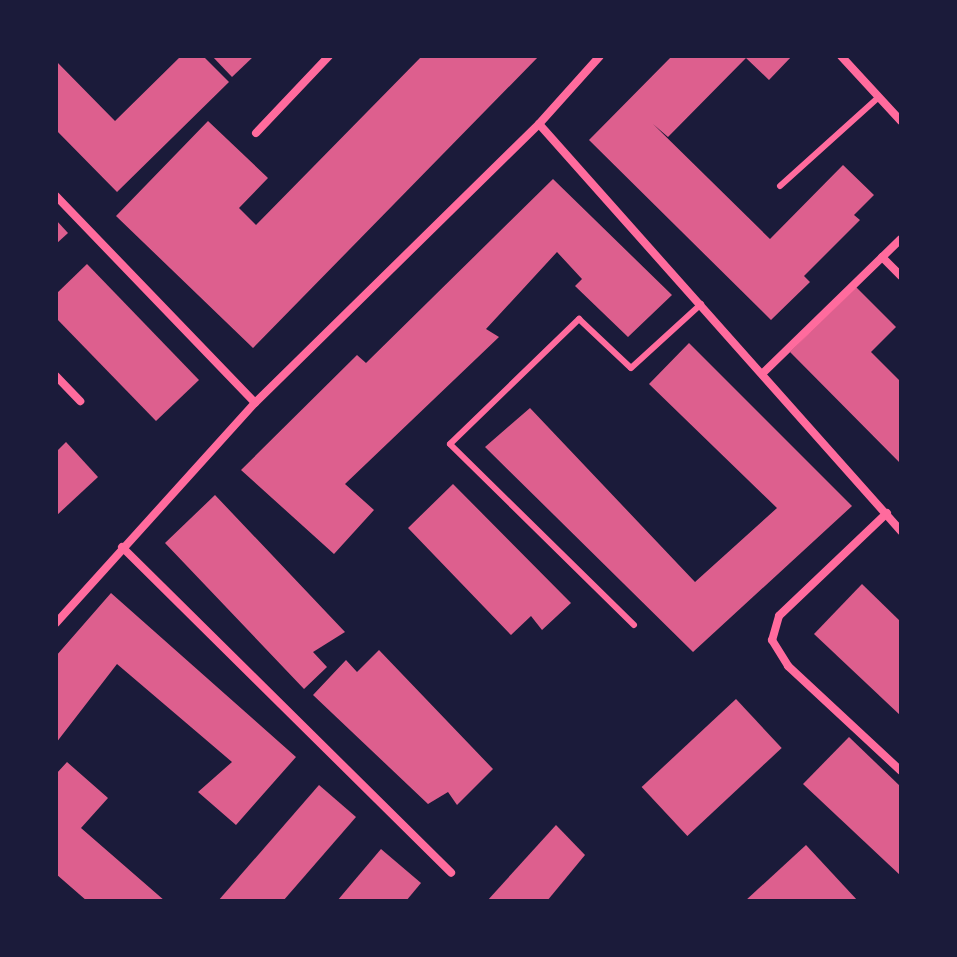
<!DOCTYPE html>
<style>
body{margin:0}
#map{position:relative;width:957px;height:957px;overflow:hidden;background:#1b1b3a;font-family:Cabin,sans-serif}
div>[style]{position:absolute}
.building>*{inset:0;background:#dd5f8e;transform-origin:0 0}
.service>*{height:6px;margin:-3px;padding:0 3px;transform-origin:3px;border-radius:3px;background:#ff6b9d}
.minor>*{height:8px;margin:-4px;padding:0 4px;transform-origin:4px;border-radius:4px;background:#ff6b9d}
span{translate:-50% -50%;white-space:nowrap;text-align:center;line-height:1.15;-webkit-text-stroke:6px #1b1b3a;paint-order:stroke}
.frame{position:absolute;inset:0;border:58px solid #1b1b3a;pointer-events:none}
</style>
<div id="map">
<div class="building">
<div style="clip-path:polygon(181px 56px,203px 56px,229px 82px,117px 192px,56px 130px,56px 61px,115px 121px)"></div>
<div style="clip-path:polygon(212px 56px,254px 56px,232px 77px)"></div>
<div style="clip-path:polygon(422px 56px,539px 56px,253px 348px,116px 216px,208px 121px,268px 178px,239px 208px,256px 225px)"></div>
<div style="clip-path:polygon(672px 56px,792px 56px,769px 80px,746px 58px,668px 137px,653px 124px,770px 239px,843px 165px,874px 195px,854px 215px,860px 220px,804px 276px,810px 282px,771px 320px,589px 140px)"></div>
<div style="clip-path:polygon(553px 179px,672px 295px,628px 337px,575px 286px,582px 279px,557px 252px,486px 329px,499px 337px,345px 484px,374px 510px,334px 554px,241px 470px,357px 355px,366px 363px)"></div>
<div style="clip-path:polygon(56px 220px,68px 233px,56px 244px)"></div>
<div style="clip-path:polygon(87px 264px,199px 380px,156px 421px,56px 318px,56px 294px)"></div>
<div style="clip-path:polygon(856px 287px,896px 327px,871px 352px,901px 382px,901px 464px,790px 352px)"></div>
<div style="clip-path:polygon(689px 343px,852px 506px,693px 652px,485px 447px,530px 408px,695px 582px,777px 508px,649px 384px)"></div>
<div style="clip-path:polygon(66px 442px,98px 477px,56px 516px,56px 452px)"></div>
<div style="clip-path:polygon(453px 484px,571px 603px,542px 630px,531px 616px,511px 635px,408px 528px)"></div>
<div style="clip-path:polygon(215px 495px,345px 632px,313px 652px,327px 667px,304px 689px,165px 543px)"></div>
<div style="clip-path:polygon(862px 584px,901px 622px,901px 716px,814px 634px)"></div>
<div style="clip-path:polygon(111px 593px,296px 757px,236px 825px,198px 792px,232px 762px,117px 664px,56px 743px,56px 656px)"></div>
<div style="clip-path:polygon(379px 650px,493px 769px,457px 805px,448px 792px,428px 804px,313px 695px,346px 660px,357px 672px)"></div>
<div style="left:736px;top:699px;width:67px;height:129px;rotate:47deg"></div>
<div style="clip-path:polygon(849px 737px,901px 787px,901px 876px,803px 784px)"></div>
<div style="clip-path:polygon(67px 762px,108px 798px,81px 828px,165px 901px,87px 901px,56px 874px,56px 774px)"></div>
<div style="clip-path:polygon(319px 785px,356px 817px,283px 901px,218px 901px)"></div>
<div style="clip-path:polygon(556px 825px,585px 855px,547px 901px,487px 901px)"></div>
<div style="clip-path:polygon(806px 845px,858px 901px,745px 901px)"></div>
<div style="clip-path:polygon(381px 849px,421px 883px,406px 901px,337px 901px)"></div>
</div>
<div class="service">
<div style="left:780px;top:186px;width:133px;rotate:-42deg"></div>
<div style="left:634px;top:625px;width:258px;rotate:-135.5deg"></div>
<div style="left:450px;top:444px;width:180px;rotate:-44.1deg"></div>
<div style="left:579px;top:319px;width:71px;rotate:43.3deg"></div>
<div style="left:631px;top:368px;width:95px;rotate:-42.4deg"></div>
</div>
<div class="minor">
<div style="left:841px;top:56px;width:88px;rotate:47.3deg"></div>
<div style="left:539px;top:124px;width:545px;rotate:48.35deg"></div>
<div style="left:256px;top:133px;width:106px;rotate:-46.5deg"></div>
<div style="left:56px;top:196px;width:287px;rotate:46.1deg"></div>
<div style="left:882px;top:257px;width:27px;rotate:45deg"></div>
<div style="left:763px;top:373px;width:192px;rotate:-44.2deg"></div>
<div style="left:56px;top:376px;width:35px;rotate:46deg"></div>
<div style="left:887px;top:513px;width:149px;rotate:136.4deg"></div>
<div style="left:779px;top:616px;width:25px;rotate:106deg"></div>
<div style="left:772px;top:640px;width:31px;rotate:58deg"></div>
<div style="left:788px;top:666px;width:154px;rotate:42.9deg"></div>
<div style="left:122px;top:547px;width:463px;rotate:44.7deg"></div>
<div style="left:56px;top:623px;width:297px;rotate:-47.9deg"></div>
<div style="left:255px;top:403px;width:398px;rotate:-44.5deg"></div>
<div style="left:539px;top:124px;width:91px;rotate:-48.1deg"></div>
</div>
<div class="frame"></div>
</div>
